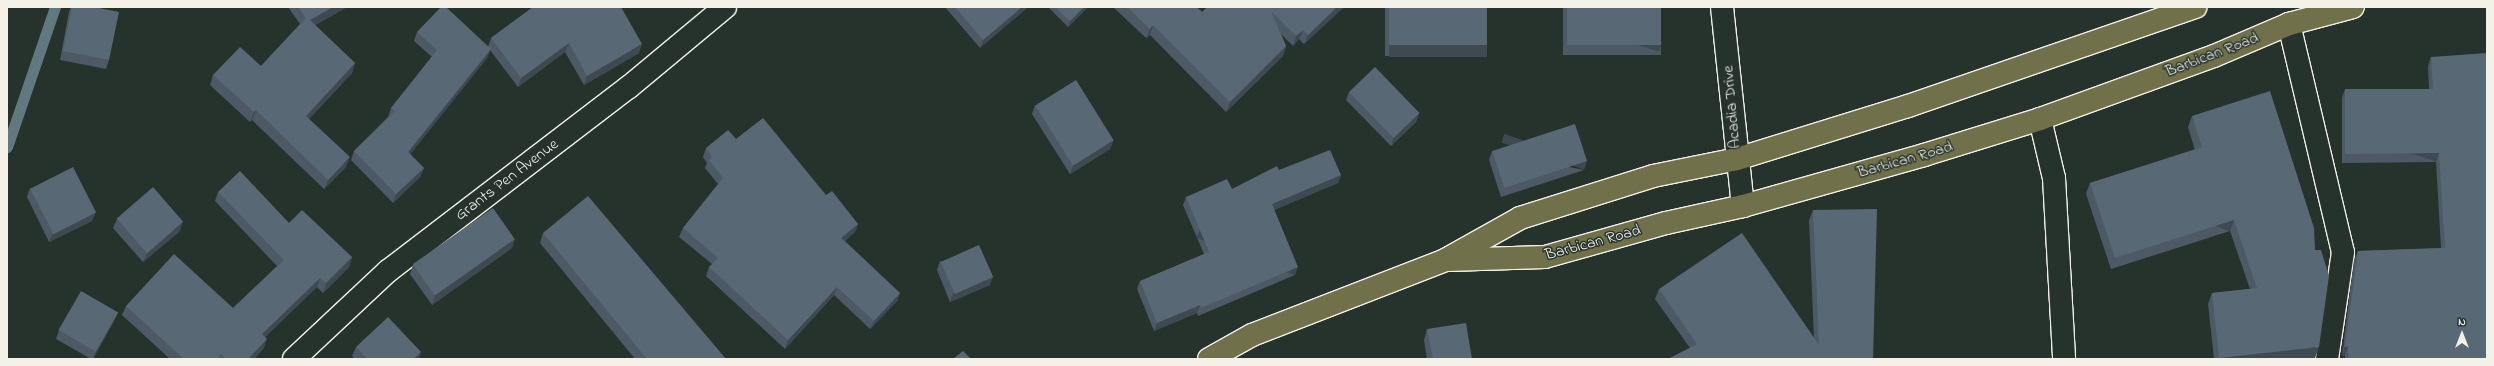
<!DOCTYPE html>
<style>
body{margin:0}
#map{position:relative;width:2494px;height:366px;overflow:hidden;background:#26332d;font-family:"Indie Flower",sans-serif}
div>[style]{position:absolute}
.stream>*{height:11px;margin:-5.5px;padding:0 5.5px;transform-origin:5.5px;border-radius:5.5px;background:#617880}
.roads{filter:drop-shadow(1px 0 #f4f1e8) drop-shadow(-1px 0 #f4f1e8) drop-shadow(0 1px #f4f1e8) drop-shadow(0 -1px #f4f1e8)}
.minor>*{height:22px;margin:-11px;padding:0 11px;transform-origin:11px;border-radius:11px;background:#26332d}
.major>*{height:22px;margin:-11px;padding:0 11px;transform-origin:11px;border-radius:11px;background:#70704a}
.wall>*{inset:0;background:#4d5965;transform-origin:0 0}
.shaded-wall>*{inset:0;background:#3e4952;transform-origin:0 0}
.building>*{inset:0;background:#596875;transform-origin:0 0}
span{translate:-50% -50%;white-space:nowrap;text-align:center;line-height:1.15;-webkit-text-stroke:3px #26332d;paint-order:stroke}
.street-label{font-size:16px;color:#f4f1e8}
.frame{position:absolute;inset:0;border:8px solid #f4f1e8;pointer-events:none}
.north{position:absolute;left:2442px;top:314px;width:40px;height:40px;-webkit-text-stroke:3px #26332d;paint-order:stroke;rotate:0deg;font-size:11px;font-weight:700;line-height:16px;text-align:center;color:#f4f1e8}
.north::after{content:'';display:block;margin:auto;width:14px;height:18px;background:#f4f1e8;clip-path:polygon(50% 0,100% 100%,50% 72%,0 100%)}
</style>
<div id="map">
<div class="stream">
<div style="left:7px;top:147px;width:148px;rotate:-71.1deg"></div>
</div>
<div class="roads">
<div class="minor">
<div style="left:1722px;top:7px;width:200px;rotate:84deg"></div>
<div style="left:2289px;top:24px;width:234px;rotate:76.7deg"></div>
<div style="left:2343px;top:252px;width:108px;rotate:98.5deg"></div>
<div style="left:2040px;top:119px;width:61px;rotate:76.7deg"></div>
<div style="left:2054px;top:178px;width:181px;rotate:86.8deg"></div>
<div style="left:294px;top:359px;width:129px;rotate:-43.1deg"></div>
<div style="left:388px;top:271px;width:303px;rotate:-37.4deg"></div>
<div style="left:629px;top:87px;width:125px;rotate:-39.8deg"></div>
</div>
<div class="major">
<div style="left:1448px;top:260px;width:97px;rotate:-1.8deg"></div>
<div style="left:1545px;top:257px;width:126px;rotate:-15.7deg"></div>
<div style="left:1666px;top:223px;width:79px;rotate:-12.4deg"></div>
<div style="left:1743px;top:206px;width:188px;rotate:-15.7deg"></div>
<div style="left:1924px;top:155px;width:121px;rotate:-17.2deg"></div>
<div style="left:2040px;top:119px;width:185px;rotate:-19.9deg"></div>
<div style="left:2214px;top:56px;width:82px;rotate:-23.1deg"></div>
<div style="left:2289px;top:24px;width:66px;rotate:-14.9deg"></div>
<div style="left:1209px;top:359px;width:49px;rotate:-29.2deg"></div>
<div style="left:1252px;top:335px;width:207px;rotate:-21.2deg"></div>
<div style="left:1445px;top:260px;width:86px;rotate:-29.2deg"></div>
<div style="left:1520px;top:218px;width:139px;rotate:-17.5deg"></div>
<div style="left:1653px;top:176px;width:86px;rotate:-11.4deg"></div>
<div style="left:1737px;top:159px;width:179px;rotate:-17.2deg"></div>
<div style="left:1908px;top:106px;width:304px;rotate:-19deg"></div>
</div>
</div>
<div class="wall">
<div style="clip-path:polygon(71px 7px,94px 7px,109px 60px,106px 69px,60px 60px,69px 12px)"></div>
<div style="clip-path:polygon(288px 7px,347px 7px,315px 25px,355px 63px,352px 73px,309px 119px,346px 167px,324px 189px,252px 120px,250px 122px,210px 85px,213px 75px,261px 66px,300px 24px)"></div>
<div style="clip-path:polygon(533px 7px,639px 53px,584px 85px,565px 52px,518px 87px,490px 50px,487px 58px,410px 154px,424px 168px,420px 177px,393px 203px,351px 160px,354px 151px,388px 117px,391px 108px,432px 57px,414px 41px,417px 32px,488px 47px,491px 38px)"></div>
<div style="clip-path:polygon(945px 7px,1028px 7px,980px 48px)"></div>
<div style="clip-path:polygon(1048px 7px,1088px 7px,1068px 27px)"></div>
<div style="clip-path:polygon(1113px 7px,1197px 7px,1202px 12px,1344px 7px,1304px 44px,1299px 39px,1293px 46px,1281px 34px,1286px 46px,1283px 56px,1226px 112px,1150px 35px,1146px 38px)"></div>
<div style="clip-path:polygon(1385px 7px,1487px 7px,1487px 45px,1482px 56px,1385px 56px)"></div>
<div style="left:1563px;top:7px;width:98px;height:48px"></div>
<div style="clip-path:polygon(2431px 57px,2487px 359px,2345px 359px,2345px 355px,2342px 356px,2354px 260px,2358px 251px,2441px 248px,2436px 162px,2342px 163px,2342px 98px,2345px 89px,2429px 89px,2428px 66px)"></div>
<div style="clip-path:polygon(1349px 92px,1419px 113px,1416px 122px,1391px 146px,1346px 100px)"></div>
<div style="clip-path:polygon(1035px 105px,1110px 149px,1070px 174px,1032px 114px)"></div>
<div style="clip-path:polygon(2192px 116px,2315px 358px,2309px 359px,2214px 359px,2208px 304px,2212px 293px,2250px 289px,2230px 231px,2111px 269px,2086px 194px,2090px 183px,2195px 150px,2188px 127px)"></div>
<div style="clip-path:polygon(736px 139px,826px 195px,858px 224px,855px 232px,845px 241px,900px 293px,897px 301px,870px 329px,834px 295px,785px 349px,706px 276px,709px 267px,712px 264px,679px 237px,683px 228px,718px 184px,705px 168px,707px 163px,703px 157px,706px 148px)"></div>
<div style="clip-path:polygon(1492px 151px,1584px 170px,1501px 197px,1489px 160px)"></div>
<div style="clip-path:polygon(1279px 170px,1341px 175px,1338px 183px,1274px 210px,1295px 275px,1198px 316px,1197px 313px,1154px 331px,1137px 289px,1140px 281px,1204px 254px,1183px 205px,1186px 197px,1232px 189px)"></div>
<div style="clip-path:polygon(30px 188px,92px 221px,49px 242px,27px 197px)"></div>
<div style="clip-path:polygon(218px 192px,289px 223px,352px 257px,349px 267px,323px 293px,317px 287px,265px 337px,264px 348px,254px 359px,170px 359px,122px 315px,126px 306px,233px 308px,277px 266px,215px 201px)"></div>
<div style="clip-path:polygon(1813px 210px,1873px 359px,1690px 348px,1655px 299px,1659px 289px,1814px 339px,1809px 220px)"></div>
<div style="clip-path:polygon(117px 219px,180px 231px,143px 262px,113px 228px)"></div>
<div style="clip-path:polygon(543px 233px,726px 359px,635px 359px,540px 243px)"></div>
<div style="clip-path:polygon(512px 248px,432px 305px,410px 274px,413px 265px)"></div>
<div style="clip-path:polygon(940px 261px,990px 285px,950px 302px,937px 270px)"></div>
<div style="clip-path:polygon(114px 321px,93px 359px,91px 359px,56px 339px,59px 330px)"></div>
<div style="clip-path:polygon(1427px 329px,1472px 359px,1427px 359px,1424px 340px)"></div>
<div style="clip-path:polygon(356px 347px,419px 359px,355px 359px,352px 356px)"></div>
</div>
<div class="shaded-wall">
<div style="clip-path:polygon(333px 7px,347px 7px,307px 30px,310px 20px)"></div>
<div style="clip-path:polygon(1022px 7px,1028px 7px,980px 48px,983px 40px)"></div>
<div style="clip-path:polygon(1084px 7px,1088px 7px,1068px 27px,1070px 21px)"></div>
<div style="clip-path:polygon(1337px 7px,1344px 7px,1304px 44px,1308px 35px)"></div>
<div style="clip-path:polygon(1153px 25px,1150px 35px,1146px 38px,1150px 29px)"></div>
<div style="clip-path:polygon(1303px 30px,1299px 39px,1293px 46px,1296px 36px)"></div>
<div style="left:1662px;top:42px;width:10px;height:95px;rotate:107deg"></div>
<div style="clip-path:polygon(569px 43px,565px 52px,518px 87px,521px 78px)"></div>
<div style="clip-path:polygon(642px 44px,639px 53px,584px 85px,587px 76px)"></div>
<div style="left:1389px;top:45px;width:98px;height:12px"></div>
<div style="clip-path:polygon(1286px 46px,1283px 56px,1226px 112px,1230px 102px)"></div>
<div style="clip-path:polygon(491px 49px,487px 58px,405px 161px,408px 152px)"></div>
<div style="clip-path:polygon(355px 63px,352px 73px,302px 126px,306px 116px)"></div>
<div style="clip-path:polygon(256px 110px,252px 120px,250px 122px,254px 112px)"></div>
<div style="clip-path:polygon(1419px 113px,1416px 122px,1391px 146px,1394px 137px)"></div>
<div style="clip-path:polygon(1114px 140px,1110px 149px,1070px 174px,1073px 165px)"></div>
<div style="left:2439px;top:153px;width:9px;height:94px;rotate:108deg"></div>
<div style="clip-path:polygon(350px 157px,346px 167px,324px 189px,328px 180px)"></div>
<div style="left:1587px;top:161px;width:9px;height:87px;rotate:108deg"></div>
<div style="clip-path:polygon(424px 168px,420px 177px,393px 203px,396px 194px)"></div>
<div style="clip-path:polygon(1341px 175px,1338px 183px,1269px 212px,1272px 204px)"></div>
<div style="clip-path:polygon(96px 212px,92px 221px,49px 242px,53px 233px)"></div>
<div style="left:2234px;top:220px;width:12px;height:125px;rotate:110deg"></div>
<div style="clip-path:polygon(183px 222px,180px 231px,143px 262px,147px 253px)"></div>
<div style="clip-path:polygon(858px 224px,855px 232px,838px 246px,841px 238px)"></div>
<div style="clip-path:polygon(515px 239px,512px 248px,432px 305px,435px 296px)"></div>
<div style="clip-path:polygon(352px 257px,349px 267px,323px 293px,326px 283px)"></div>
<div style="left:1298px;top:267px;width:9px;height:105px;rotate:111deg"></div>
<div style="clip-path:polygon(993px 277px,990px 285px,950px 302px,953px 293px)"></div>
<div style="clip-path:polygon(320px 278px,317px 287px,258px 343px,262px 334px)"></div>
<div style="clip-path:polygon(837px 287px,834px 295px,785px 349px,788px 340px)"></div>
<div style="clip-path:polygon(900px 293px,897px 301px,870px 329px,874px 321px)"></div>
<div style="clip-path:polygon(1200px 305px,1197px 313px,1154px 331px,1157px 323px)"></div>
<div style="clip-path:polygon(118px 312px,114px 321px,93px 359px,96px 351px)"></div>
<div style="clip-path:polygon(267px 339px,264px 348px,254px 359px,248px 359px)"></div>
<div style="clip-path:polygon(2348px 346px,2345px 355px,2342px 356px,2345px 347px)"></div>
<div style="clip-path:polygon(2319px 347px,2315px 358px,2309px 359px,2219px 359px,2219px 358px)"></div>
<div style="clip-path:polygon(421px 352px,419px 359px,414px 359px)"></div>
</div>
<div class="building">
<div style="clip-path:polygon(72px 7px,94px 7px,119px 12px,109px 60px,63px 51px)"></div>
<div style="clip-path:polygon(298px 7px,333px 7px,310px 20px,355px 63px,306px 116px,350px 157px,328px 180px,256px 110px,254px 112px,213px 75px,240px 47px,261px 66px,306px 18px)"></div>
<div style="clip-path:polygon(441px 7px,446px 7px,491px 49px,408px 152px,424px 168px,396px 194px,354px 151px,395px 111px,391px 108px,437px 50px,417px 32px)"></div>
<div style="clip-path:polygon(533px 7px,621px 7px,642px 44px,587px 76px,569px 43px,521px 78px,491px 38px)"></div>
<div style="clip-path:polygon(955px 7px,1022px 7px,983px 40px)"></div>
<div style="clip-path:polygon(1055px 7px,1084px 7px,1070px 21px)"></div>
<div style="clip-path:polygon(1127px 7px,1197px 7px,1202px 12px,1207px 7px,1337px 7px,1308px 35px,1303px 30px,1296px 36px,1271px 11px,1286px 46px,1230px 102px,1153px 25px,1150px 29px)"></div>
<div style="left:1389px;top:7px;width:98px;height:38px"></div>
<div style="left:1567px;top:7px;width:94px;height:38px"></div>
<div style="clip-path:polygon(2487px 53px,2487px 359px,2349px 359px,2348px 346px,2345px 347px,2358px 251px,2445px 248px,2439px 153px,2345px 154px,2345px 89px,2433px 89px,2431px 57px)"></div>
<div style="left:1375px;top:67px;width:64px;height:36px;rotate:46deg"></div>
<div style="left:1076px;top:80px;width:71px;height:48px;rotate:58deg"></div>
<div style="clip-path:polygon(2270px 91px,2314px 228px,2315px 250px,2321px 250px,2329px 276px,2319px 347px,2219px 358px,2212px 293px,2257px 288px,2234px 220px,2115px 258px,2090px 183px,2202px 147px,2192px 116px)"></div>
<div style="clip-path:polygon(763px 118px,826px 195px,832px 191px,858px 224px,841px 238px,900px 293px,874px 321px,837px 287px,788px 340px,709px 267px,718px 258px,683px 228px,723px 178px,709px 160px,712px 157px,706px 148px,728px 130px,736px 139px)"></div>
<div style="left:1575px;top:124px;width:39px;height:87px;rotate:72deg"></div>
<div style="clip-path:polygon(1330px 150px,1341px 175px,1272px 204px,1298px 267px,1201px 308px,1200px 305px,1157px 323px,1140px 281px,1209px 252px,1186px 197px,1227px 179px,1232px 189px,1277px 166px,1279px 170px)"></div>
<div style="left:73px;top:167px;width:51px;height:48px;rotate:63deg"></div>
<div style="clip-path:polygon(240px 171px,289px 223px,302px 210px,352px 257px,326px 283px,320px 278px,262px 334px,267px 339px,248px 359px,226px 359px,221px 354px,217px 359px,184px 359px,126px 306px,174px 254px,233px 308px,284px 260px,218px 192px)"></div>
<div style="left:153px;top:187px;width:46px;height:48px;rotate:49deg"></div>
<div style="clip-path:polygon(588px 196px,726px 359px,647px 359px,543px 233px)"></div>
<div style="left:493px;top:208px;width:38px;height:98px;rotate:55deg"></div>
<div style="clip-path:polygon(1877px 209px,1873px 359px,1668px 359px,1697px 344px,1659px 289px,1742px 233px,1819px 345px,1813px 210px)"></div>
<div style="left:979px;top:245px;width:35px;height:42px;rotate:66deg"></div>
<div style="left:81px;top:291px;width:43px;height:45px;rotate:30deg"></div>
<div style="clip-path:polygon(388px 317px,421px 352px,414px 359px,367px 359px,356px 347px)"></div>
<div style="clip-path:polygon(1466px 323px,1472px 359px,1433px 359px,1427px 329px)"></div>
<div style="clip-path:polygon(963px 351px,971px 359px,953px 359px)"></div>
</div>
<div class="street-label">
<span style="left:2212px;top:55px;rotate:-21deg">Barbican Road</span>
<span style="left:1732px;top:107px;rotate:-95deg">Acadia Drive</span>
<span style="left:1905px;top:160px;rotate:-16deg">Barbican Road</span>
<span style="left:507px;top:180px;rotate:-37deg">Grants Pen Avenue</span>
<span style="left:1593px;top:243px;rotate:-15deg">Barbican Road</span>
</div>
<div class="frame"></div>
<div class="north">N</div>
</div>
